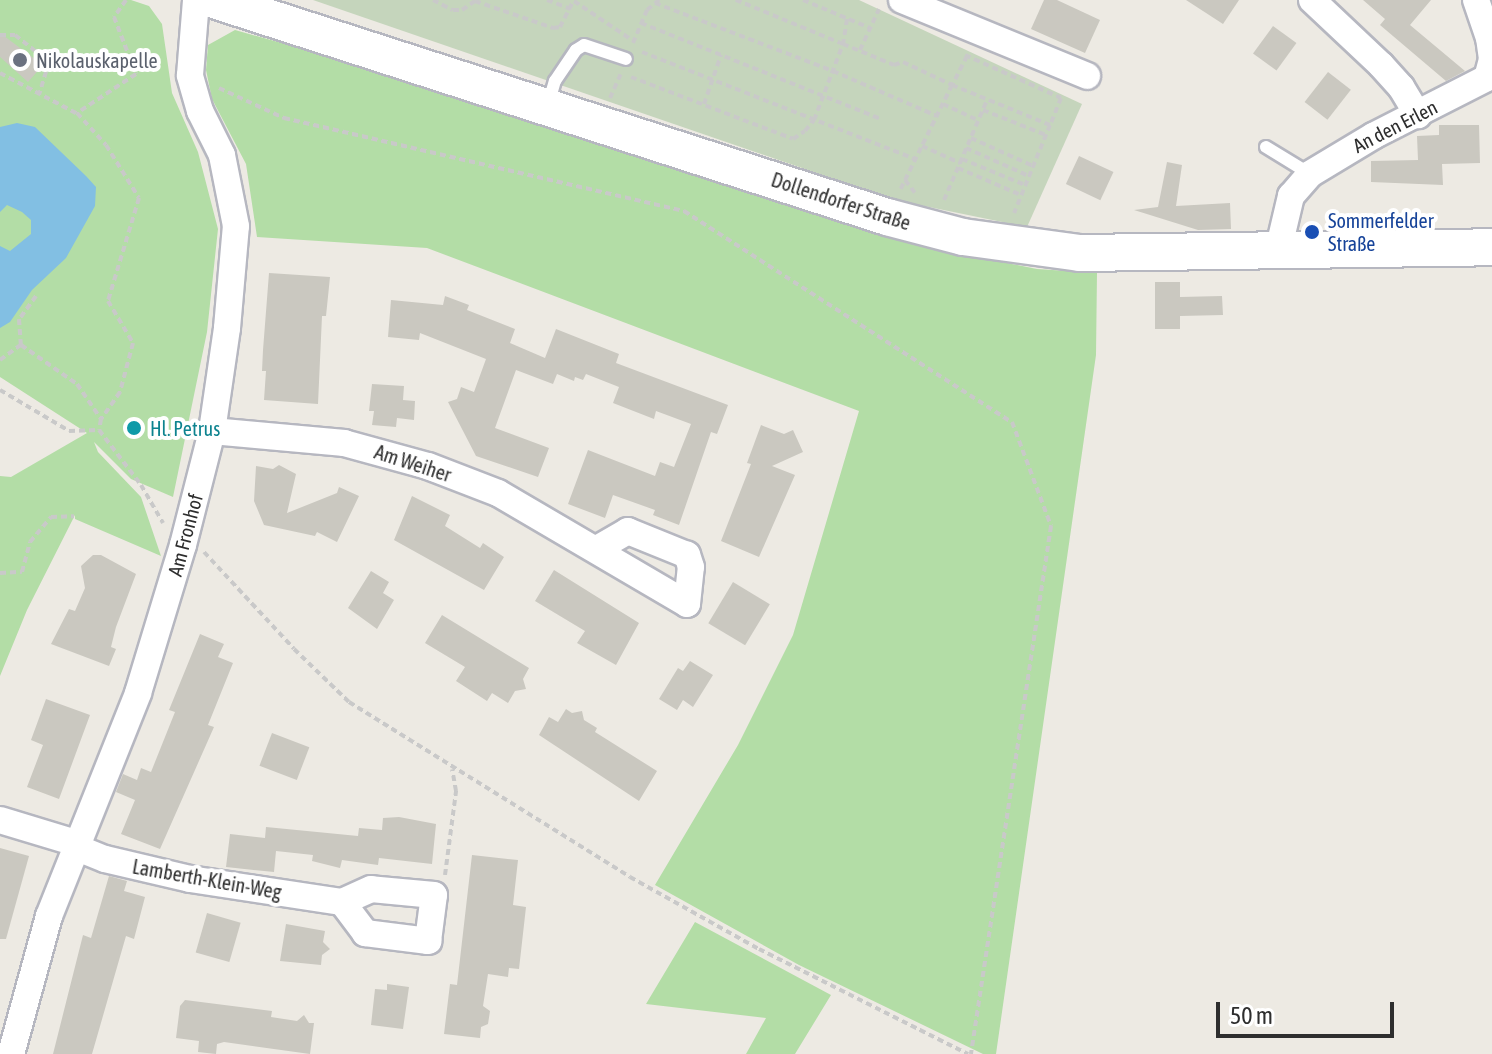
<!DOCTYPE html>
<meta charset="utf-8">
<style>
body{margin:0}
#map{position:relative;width:1492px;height:1054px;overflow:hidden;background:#edeae3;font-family:"Asap Condensed",sans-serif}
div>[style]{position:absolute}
.green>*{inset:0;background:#b3dda6}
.cemetery>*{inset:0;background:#c5d5bc}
.water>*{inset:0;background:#82bfe3}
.building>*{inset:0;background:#cac8c0;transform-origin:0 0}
.path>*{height:4px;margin-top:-2px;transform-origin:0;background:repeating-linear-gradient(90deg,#c9c9c9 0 6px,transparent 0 10px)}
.roads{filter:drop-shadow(2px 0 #b6b7c0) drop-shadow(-2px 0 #b6b7c0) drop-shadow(0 2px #b6b7c0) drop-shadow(0 -2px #b6b7c0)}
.service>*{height:12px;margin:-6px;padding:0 6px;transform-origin:6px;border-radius:6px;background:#fff}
.minor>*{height:26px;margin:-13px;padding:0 13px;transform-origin:13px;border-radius:13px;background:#fff}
.secondary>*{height:36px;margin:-18px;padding:0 18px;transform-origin:18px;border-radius:18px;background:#fff}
.dots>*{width:22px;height:22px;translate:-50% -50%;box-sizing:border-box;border:4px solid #fff;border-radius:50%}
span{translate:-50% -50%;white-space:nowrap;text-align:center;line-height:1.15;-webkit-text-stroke:8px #fff;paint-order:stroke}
.worship-label{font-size:20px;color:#5b616d}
.left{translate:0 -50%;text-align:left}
.street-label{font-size:20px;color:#2e2e2e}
.transit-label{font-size:20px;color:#164399}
.culture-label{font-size:20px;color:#0d838f}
.scale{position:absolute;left:1216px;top:1002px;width:178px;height:36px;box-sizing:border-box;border:4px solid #2e2e2e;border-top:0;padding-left:10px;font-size:24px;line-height:28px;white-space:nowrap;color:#2e2e2e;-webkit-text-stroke:6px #fff;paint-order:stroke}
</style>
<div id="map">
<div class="green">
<div style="clip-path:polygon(0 0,131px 0,149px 6px,162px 24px,172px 93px,198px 152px,218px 229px,207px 332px,173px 497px,131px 479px,94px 442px,98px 452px,141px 497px,161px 556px,75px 519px,75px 515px,27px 610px,0 676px,0 476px,11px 477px,87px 433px,0 377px)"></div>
<div style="clip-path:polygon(235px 30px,453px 91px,938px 249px,1037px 269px,1097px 273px,1096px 355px,996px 1054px,983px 1054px,799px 965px,655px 885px,738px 745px,793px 635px,859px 411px,427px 248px,257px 237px,246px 164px,212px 99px,206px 70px,208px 45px)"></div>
<div style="clip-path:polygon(695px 922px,831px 995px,795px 1054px,746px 1054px,766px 1018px,646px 1004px)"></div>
</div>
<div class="cemetery">
<div style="clip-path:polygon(313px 0,859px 0,1082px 104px,1027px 227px,895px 200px)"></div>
</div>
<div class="water">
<div style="clip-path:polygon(17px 123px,35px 127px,86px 176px,96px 187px,95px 206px,66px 258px,32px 290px,10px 322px,0 328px,0 246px,10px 251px,31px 234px,31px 220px,22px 212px,7px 205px,0 212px,0 127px)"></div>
</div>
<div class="building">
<div style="clip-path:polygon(1044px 0,1057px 0,1100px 20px,1085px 53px,1031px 29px)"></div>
<div style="clip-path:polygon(1186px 0,1239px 0,1223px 24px)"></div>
<div style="clip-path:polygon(1363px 0,1431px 0,1410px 25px,1465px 71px,1446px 81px,1380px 25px,1385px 19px)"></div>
<div style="left:1273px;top:26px;width:29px;height:34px;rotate:36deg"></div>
<div style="clip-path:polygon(0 33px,43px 65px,28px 82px,0 57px)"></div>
<div style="left:1328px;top:72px;width:29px;height:38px;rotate:38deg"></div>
<div style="clip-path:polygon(1439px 125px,1479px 125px,1480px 163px,1442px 164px,1443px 185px,1371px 182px,1371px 161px,1418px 160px,1417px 136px,1439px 135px)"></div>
<div style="left:1079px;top:156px;width:38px;height:31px;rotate:25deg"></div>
<div style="clip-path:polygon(1167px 162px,1182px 165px,1176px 206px,1230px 203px,1231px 229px,1198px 230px,1134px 210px,1158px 207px)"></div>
<div style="clip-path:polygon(269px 273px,330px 277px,326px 316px,322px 316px,318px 404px,264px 400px,266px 371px,262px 371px,263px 350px)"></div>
<div style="clip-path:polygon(1155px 282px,1180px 282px,1180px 297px,1222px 296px,1223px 315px,1180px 316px,1180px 329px,1155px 329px)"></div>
<div style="clip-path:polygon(445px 296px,469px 305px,467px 310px,515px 329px,510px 343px,545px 358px,556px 329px,619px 354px,616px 363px,728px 405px,717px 434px,711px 432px,679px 525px,653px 515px,655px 510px,613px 495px,605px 518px,568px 504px,588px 450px,655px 476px,660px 462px,674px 467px,691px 424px,656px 411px,654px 419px,613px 403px,619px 387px,586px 374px,583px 380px,575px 377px,574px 381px,557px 374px,553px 384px,516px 370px,495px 428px,549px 448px,538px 477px,476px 456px,448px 402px,457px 399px,461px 387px,474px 392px,486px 359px,420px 333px,419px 340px,388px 337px,391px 300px,443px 305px)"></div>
<div style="clip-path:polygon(372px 384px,404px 386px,403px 400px,415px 401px,414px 420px,397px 418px,396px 427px,372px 425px,374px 411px,369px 411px)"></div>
<div style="clip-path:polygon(761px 425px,784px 434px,793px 430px,803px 452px,772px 466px,795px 475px,759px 557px,721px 541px,751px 464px,747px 463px)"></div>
<div style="clip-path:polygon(279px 465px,296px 474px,287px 513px,337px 493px,339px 487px,359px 496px,337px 542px,317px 532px,315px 536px,264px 525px,254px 501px,256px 466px,273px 469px)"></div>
<div style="clip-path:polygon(412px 496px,450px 515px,445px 526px,480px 548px,483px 543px,504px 557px,484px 590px,394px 540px)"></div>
<div style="clip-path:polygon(93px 555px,101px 555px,136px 574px,116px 627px,111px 647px,116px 649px,109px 666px,51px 644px,69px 609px,75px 611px,85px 588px,81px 566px)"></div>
<div style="clip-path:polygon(554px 570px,639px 623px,616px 665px,577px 643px,585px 631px,535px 601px)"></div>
<div style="clip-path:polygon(371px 571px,389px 582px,383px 593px,394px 600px,377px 629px,348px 608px)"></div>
<div style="left:733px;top:582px;width:43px;height:48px;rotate:31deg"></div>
<div style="clip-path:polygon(442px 615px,529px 668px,523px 679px,526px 689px,515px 691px,508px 703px,492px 693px,487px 701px,456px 681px,465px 667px,425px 643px)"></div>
<div style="clip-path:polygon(200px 634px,224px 644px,218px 657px,233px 663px,208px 725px,214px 727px,160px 849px,121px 834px,135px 800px,116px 792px,123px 774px,137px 780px,141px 768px,151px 772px,175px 712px,169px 710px)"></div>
<div style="clip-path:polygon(690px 661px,713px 675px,693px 707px,683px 700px,677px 710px,659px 699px,678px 668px,683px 671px)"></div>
<div style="clip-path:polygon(46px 699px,90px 715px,59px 799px,27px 787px,43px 745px,31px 740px)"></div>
<div style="clip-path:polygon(566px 709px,572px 713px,582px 711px,584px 720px,597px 728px,595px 732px,657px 771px,639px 801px,539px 735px,549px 717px,558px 722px)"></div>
<div style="left:272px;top:733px;width:40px;height:35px;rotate:21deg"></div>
<div style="clip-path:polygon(399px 817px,436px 824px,432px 864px,379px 858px,378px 865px,342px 860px,340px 868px,312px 861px,313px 855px,276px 851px,274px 872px,226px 867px,230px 834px,265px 838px,266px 827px,358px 836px,359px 828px,382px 830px,383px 818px)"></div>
<div style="clip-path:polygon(0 848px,29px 856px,6px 939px,0 939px)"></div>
<div style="clip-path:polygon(472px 855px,518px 860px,513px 905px,526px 907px,519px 969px,509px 968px,508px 977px,488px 974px,483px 1006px,490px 1011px,488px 1024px,481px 1027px,480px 1038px,444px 1034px,450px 984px,457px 985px)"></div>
<div style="clip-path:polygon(109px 876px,127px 881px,124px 891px,145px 897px,134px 939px,126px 936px,92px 1054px,53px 1054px,83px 935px,91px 938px)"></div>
<div style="left:207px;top:913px;width:35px;height:41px;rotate:16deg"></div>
<div style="clip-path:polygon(286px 924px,325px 931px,323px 942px,330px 949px,322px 955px,321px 965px,280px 961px)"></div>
<div style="clip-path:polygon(387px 984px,409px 987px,403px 1029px,371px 1025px,375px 989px,387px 990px)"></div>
<div style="clip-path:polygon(185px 1000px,272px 1011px,271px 1017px,297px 1021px,304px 1015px,309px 1023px,314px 1023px,310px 1054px,224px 1042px,217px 1044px,216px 1054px,198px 1052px,199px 1041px,176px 1038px,180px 1006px)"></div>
</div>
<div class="path">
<div style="left:126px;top:0;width:21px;rotate:125deg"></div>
<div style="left:114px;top:17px;width:61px;rotate:68.9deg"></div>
<div style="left:136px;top:74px;width:71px;rotate:146.5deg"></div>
<div style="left:77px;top:113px;width:43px;rotate:47.8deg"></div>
<div style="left:106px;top:145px;width:62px;rotate:58.1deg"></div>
<div style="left:139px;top:198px;width:108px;rotate:106.8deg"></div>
<div style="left:108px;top:301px;width:49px;rotate:59.2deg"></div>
<div style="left:133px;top:343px;width:51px;rotate:104.9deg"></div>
<div style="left:120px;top:392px;width:33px;rotate:125deg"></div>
<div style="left:101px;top:419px;width:11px;rotate:100deg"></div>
<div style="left:99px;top:430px;width:69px;rotate:52.6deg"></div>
<div style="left:141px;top:485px;width:44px;rotate:59.9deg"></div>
<div style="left:433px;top:0;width:22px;rotate:27deg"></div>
<div style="left:453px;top:10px;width:9px"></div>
<div style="left:462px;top:10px;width:16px;rotate:-35deg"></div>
<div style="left:475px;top:1px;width:83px;rotate:19.1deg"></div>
<div style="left:553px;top:28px;width:7px;rotate:-8deg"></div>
<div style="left:560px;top:27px;width:30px;rotate:-63deg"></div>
<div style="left:547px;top:0;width:25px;rotate:21deg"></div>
<div style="left:803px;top:0;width:73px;rotate:22.7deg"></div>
<div style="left:574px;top:1px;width:70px;rotate:33.9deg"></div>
<div style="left:655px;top:3px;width:191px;rotate:20.9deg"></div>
<div style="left:833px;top:71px;width:113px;rotate:23.4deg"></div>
<div style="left:847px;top:19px;width:25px;rotate:99deg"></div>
<div style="left:843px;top:44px;width:55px;rotate:22.4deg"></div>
<div style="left:894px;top:65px;width:9px;rotate:-18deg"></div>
<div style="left:903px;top:62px;width:54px;rotate:25.1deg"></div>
<div style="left:952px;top:85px;width:117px;rotate:116.3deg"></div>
<div style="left:641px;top:23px;width:258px;rotate:21.8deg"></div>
<div style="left:0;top:35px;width:15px"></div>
<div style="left:15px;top:35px;width:43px;rotate:38.5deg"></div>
<div style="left:49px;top:62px;width:34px;rotate:107deg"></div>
<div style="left:633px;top:43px;width:36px;rotate:-67deg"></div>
<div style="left:647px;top:10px;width:16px;rotate:-40deg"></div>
<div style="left:860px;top:50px;width:45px;rotate:-65.1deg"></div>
<div style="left:642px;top:52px;width:293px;rotate:21.4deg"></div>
<div style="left:965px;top:55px;width:105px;rotate:24.1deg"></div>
<div style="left:1061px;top:98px;width:29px;rotate:112deg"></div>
<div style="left:967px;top:56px;width:33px;rotate:117deg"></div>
<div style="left:952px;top:85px;width:106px;rotate:22.2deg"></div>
<div style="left:1050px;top:125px;width:95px;rotate:112.2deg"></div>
<div style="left:0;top:73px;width:86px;rotate:27.8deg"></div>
<div style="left:631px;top:77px;width:173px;rotate:20.9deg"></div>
<div style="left:793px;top:139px;width:14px;rotate:-34deg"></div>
<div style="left:805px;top:131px;width:14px;rotate:-51deg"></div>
<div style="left:814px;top:120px;width:81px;rotate:-69.1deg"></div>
<div style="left:843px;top:44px;width:116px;rotate:-157.6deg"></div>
<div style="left:219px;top:88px;width:72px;rotate:24.8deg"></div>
<div style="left:284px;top:118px;width:411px;rotate:13.1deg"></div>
<div style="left:684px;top:211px;width:390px;rotate:32.8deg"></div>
<div style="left:1012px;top:422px;width:111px;rotate:69.4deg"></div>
<div style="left:1051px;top:526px;width:534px;rotate:98.62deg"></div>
<div style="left:610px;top:98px;width:27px;rotate:-66deg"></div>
<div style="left:704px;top:104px;width:52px;rotate:-70.9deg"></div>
<div style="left:943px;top:104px;width:38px;rotate:25deg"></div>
<div style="left:983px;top:110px;width:68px;rotate:21.6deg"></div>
<div style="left:971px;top:138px;width:68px;rotate:24.3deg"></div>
<div style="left:922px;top:146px;width:42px;rotate:24.1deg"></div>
<div style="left:966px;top:148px;width:69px;rotate:24deg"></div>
<div style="left:962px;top:159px;width:68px;rotate:22.4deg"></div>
<div style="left:958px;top:168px;width:69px;rotate:23.2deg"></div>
<div style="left:905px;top:180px;width:16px;rotate:52deg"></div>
<div style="left:944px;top:200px;width:109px;rotate:-66.7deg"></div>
<div style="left:36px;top:296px;width:29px;rotate:126deg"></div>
<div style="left:19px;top:319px;width:26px;rotate:86deg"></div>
<div style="left:21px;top:345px;width:68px;rotate:34.9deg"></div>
<div style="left:77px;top:384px;width:42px;rotate:55.6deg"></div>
<div style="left:0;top:360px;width:26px;rotate:-36deg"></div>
<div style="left:0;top:390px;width:80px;rotate:30.7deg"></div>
<div style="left:69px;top:431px;width:29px;rotate:-2deg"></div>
<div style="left:204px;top:552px;width:132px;rotate:47.1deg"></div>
<div style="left:294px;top:649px;width:76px;rotate:43.9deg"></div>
<div style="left:349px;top:702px;width:331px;rotate:31.9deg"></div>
<div style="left:630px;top:877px;width:148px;rotate:29.2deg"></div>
<div style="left:759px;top:949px;width:234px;rotate:26.7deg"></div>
<div style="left:0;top:573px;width:22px;rotate:-3deg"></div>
<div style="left:22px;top:572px;width:31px;rotate:-75deg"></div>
<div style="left:30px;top:542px;width:33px;rotate:-50deg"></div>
<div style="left:51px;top:517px;width:23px;rotate:-2deg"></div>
<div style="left:445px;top:875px;width:85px;rotate:-82.5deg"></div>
<div style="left:456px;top:791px;width:22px;rotate:-100deg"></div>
</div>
<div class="roads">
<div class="service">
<div style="left:548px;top:105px;width:25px;rotate:-74deg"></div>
<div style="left:555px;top:81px;width:37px;rotate:-56deg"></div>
<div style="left:576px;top:50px;width:9px;rotate:-32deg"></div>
<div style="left:584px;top:45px;width:44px;rotate:18.4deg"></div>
<div style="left:1266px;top:147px;width:52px;rotate:31.5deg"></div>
</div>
<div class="minor">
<div style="left:902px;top:0;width:200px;rotate:22.3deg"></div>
<div style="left:1312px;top:0;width:95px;rotate:43.3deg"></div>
<div style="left:1381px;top:65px;width:30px;rotate:48deg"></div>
<div style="left:1401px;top:87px;width:33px;rotate:59deg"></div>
<div style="left:1278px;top:251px;width:57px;rotate:-76.7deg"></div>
<div style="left:1291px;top:196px;width:29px;rotate:-49deg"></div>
<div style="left:1310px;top:174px;width:74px;rotate:-31.1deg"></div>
<div style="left:1373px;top:136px;width:128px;rotate:-27deg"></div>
<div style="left:1487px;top:78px;width:20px;rotate:-75deg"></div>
<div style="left:1492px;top:59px;width:21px;rotate:-98deg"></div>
<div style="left:1489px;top:38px;width:40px;rotate:-108.9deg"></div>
<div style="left:212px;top:431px;width:133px;rotate:5.2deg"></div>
<div style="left:344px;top:443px;width:87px;rotate:15.3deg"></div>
<div style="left:428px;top:466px;width:75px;rotate:21.1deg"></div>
<div style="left:498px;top:493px;width:219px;rotate:30.4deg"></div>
<div style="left:687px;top:604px;width:37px;rotate:-84deg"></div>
<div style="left:691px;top:567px;width:13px;rotate:-108deg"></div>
<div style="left:687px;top:555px;width:64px;rotate:-157.9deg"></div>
<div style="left:628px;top:531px;width:36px;rotate:150deg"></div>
<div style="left:0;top:820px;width:79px;rotate:16.8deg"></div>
<div style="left:75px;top:847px;width:32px;rotate:22deg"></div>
<div style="left:105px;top:859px;width:87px;rotate:13.2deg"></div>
<div style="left:190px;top:879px;width:154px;rotate:8.6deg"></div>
<div style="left:342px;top:902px;width:39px;rotate:53deg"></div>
<div style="left:365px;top:933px;width:64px;rotate:7.2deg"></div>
<div style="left:428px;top:941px;width:46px;rotate:-82.6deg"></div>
<div style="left:434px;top:895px;width:63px;rotate:-174.6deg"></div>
<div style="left:371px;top:889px;width:32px;rotate:156deg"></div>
<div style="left:11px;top:1054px;width:143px;rotate:-74.6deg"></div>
<div style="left:49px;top:916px;width:240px;rotate:-68.2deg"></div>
<div style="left:138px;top:693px;width:155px;rotate:-73.1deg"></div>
<div style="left:183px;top:545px;width:118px;rotate:-75.7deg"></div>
<div style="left:212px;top:431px;width:104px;rotate:-81.7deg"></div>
<div style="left:227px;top:328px;width:102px;rotate:-85deg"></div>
<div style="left:236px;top:226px;width:72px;rotate:-101.2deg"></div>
<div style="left:222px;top:155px;width:49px;rotate:-116.6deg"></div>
<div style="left:200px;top:111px;width:37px;rotate:-106deg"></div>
<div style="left:190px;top:75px;width:75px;rotate:-85.4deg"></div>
</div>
<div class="secondary">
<div style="left:214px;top:0;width:707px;rotate:17.87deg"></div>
<div style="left:887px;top:217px;width:79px;rotate:14.7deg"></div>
<div style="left:963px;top:237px;width:118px;rotate:7.8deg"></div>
<div style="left:1080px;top:253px;width:412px;rotate:-0.8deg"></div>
</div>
</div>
<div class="dots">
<div style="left:20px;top:60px;background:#6b7280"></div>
<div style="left:1312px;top:232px;background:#1a4fb4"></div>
<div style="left:134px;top:428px;background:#0f9aa8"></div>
</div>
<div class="worship-label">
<span class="left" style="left:36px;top:60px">Nikolauskapelle</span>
</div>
<div class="street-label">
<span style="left:1395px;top:126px;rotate:-27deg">An den Erlen</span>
<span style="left:841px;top:201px;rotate:18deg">Dollendorfer Straße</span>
<span style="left:413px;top:463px;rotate:18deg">Am Weiher</span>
<span style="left:185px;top:535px;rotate:-75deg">Am Fronhof</span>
<span style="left:207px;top:879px;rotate:10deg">Lamberth-Klein-Weg</span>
</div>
<div class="transit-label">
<span class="left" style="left:1328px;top:232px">Sommerfelder<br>Straße</span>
</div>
<div class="culture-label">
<span class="left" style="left:150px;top:428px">Hl. Petrus</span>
</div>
<div class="scale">50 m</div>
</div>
